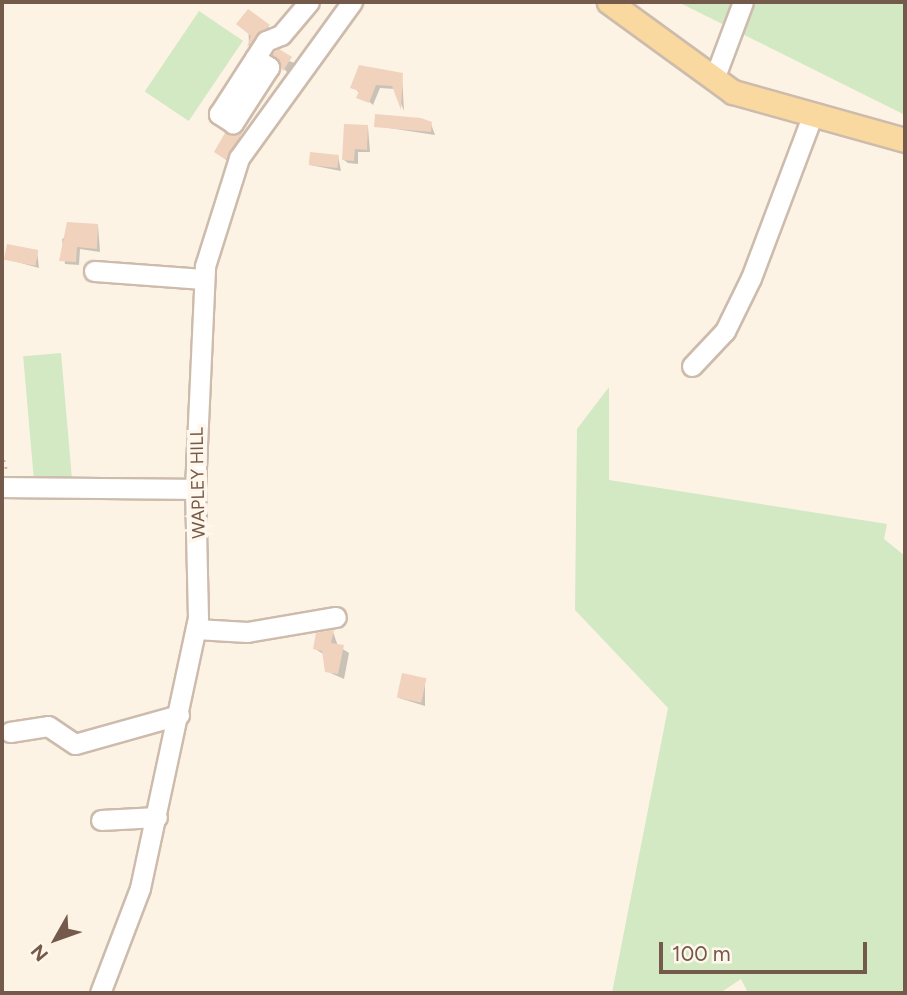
<!DOCTYPE html>
<style>
body{margin:0}
#map{position:relative;width:907px;height:995px;overflow:hidden;background:#fcf3e5;font-family:Figtree,sans-serif}
div>[style]{position:absolute}
.green>*{inset:0;background:#d2e9c4;transform-origin:0 0}
.shadow>*{inset:0;background:#0003}
.building>*{inset:0;background:#f1d2bd;transform-origin:0 0}
.path>*{height:2.5px;margin-top:-1.25px;transform-origin:0;background:repeating-linear-gradient(90deg,#d6b6a0 0 2px,transparent 0 7px)}
.roads{filter:drop-shadow(2px 0 #cdbbac) drop-shadow(-2px 0 #cdbbac) drop-shadow(0 2px #cdbbac) drop-shadow(0 -2px #cdbbac)}
.minor>*{height:19px;margin:-9.5px;padding:0 9.5px;transform-origin:9.5px;border-radius:9.5px;background:#fff}
.major>*{height:23px;margin:-11.5px;padding:0 11.5px;transform-origin:11.5px;border-radius:11.5px;background:#f9d99f}
span{translate:-50% -50%;white-space:nowrap;text-align:center;line-height:1.15;-webkit-text-stroke:7px #fff7eb;paint-order:stroke}
.street-label{font-size:18px;color:#745a4b}
.frame{position:absolute;inset:0;border:4px solid #745a4b;pointer-events:none}
.north{position:absolute;left:21px;top:904px;width:70px;height:70px;-webkit-text-stroke:5px #fff7eb;paint-order:stroke;rotate:230deg;font-size:19px;font-weight:700;line-height:28px;text-align:center;color:#745a4b}
.north::after{content:'';display:block;margin:auto;width:24px;height:32px;background:#745a4b;clip-path:polygon(50% 0,100% 100%,50% 72%,0 100%)}
.scale{position:absolute;left:659px;top:942px;width:208px;height:32px;box-sizing:border-box;border:4px solid #745a4b;border-top:0;padding-left:9px;font-size:21px;line-height:24px;white-space:nowrap;color:#745a4b;-webkit-text-stroke:5px #fff7eb;paint-order:stroke}
</style>
<div id="map">
<div class="green">
<div style="clip-path:polygon(678px 2px,905px 2px,905px 115px)"></div>
<div style="left:199px;top:11px;width:53px;height:97px;rotate:34deg"></div>
<div style="left:61px;top:353px;width:127px;height:38px;rotate:85deg"></div>
<div style="clip-path:polygon(609px 387px,609px 480px,887px 524px,884px 539px,905px 556px,905px 993px,748px 993px,741px 979px,720px 993px,612px 993px,668px 708px,575px 610px,577px 429px)"></div>
</div>
<div class="shadow">
<div style="clip-path:polygon(248px 11px,272px 30px,252px 50px,249px 47px)"></div>
<div style="clip-path:polygon(274px 55px,297px 64px,290px 75px,284px 69px)"></div>
<div style="clip-path:polygon(402px 75px,404px 111px,395px 89px,380px 88px,373px 105px,353px 87px)"></div>
<div style="clip-path:polygon(431px 124px,435px 135px,376px 126px)"></div>
<div style="clip-path:polygon(368px 127px,370px 152px,358px 152px,358px 164px,348px 163px,344px 160px)"></div>
<div style="clip-path:polygon(226px 134px,247px 139px,232px 164px,216px 152px)"></div>
<div style="clip-path:polygon(338px 156px,341px 171px,310px 165px)"></div>
<div style="clip-path:polygon(98px 225px,100px 252px,80px 249px,79px 265px,65px 264px,62px 239px)"></div>
<div style="clip-path:polygon(37px 251px,39px 268px,6px 259px)"></div>
<div style="clip-path:polygon(333px 632px,338px 646px,349px 653px,344px 679px,326px 671px,325px 655px,315px 649px)"></div>
<div style="clip-path:polygon(425px 680px,425px 706px,399px 698px)"></div>
</div>
<div class="building">
<div style="clip-path:polygon(248px 9px,270px 25px,247px 47px,251px 36px,236px 24px)"></div>
<div style="clip-path:polygon(279px 49px,292px 57px,283px 71px,272px 54px)"></div>
<div style="clip-path:polygon(359px 65px,403px 73px,401px 110px,392px 86px,376px 85px,369px 103px,356px 98px,359px 91px,350px 88px)"></div>
<div style="clip-path:polygon(375px 114px,421px 118px,432px 122px,431px 132px,374px 127px)"></div>
<div style="clip-path:polygon(344px 124px,368px 125px,367px 150px,355px 149px,354px 161px,342px 160px)"></div>
<div style="clip-path:polygon(225px 133px,242px 133px,226px 160px,214px 152px)"></div>
<div style="left:310px;top:152px;width:29px;height:13px;rotate:6deg"></div>
<div style="clip-path:polygon(67px 222px,98px 224px,97px 249px,77px 247px,76px 262px,59px 261px)"></div>
<div style="left:7px;top:244px;width:32px;height:16px;rotate:11deg"></div>
<div style="clip-path:polygon(334px 630px,331px 643px,344px 645px,338px 674px,325px 672px,322px 651px,313px 649px,316px 633px)"></div>
<div style="left:402px;top:673px;width:25px;height:25px;rotate:12deg"></div>
</div>
<div class="path">
<div style="left:2px;top:453px;width:18px;rotate:74deg"></div>
</div>
<div class="roads">
<div class="minor">
<div style="left:255px;top:58px;width:17px;rotate:33deg"></div>
<div style="left:269px;top:67px;width:67px;rotate:122.7deg"></div>
<div style="left:233px;top:123px;width:17px;rotate:-147deg"></div>
<div style="left:219px;top:114px;width:87px;rotate:-57.2deg"></div>
<div style="left:266px;top:41px;width:16px;rotate:-22deg"></div>
<div style="left:281px;top:35px;width:43px;rotate:-49.7deg"></div>
<div style="left:714px;top:79px;width:82px;rotate:-69.4deg"></div>
<div style="left:94px;top:271px;width:110px;rotate:4.2deg"></div>
<div style="left:692px;top:366px;width:48px;rotate:-46.7deg"></div>
<div style="left:725px;top:331px;width:59px;rotate:-63.9deg"></div>
<div style="left:751px;top:278px;width:175px;rotate:-69.3deg"></div>
<div style="left:2px;top:487px;width:193px;rotate:0.6deg"></div>
<div style="left:196px;top:629px;width:51px;rotate:3.4deg"></div>
<div style="left:247px;top:632px;width:90px;rotate:-9.6deg"></div>
<div style="left:10px;top:732px;width:38px;rotate:-9deg"></div>
<div style="left:48px;top:726px;width:32px;rotate:34deg"></div>
<div style="left:75px;top:744px;width:108px;rotate:-15.6deg"></div>
<div style="left:101px;top:820px;width:56px;rotate:-3.1deg"></div>
<div style="left:100px;top:993px;width:112px;rotate:-69.1deg"></div>
<div style="left:140px;top:888px;width:276px;rotate:-77.9deg"></div>
<div style="left:198px;top:618px;width:129px;rotate:-91.3deg"></div>
<div style="left:195px;top:489px;width:223px;rotate:-87.4deg"></div>
<div style="left:205px;top:266px;width:113px;rotate:-72.5deg"></div>
<div style="left:239px;top:158px;width:193px;rotate:-54.1deg"></div>
</div>
<div class="major">
<div style="left:609px;top:2px;width:153px;rotate:36deg"></div>
<div style="left:733px;top:92px;width:179px;rotate:15.6deg"></div>
</div>
</div>
<div class="street-label">
<span style="left:198px;top:483px;rotate:-91deg">WAPLEY HILL</span>
</div>
<div class="frame"></div>
<div class="north">N</div>
<div class="scale">100 m</div>
</div>
